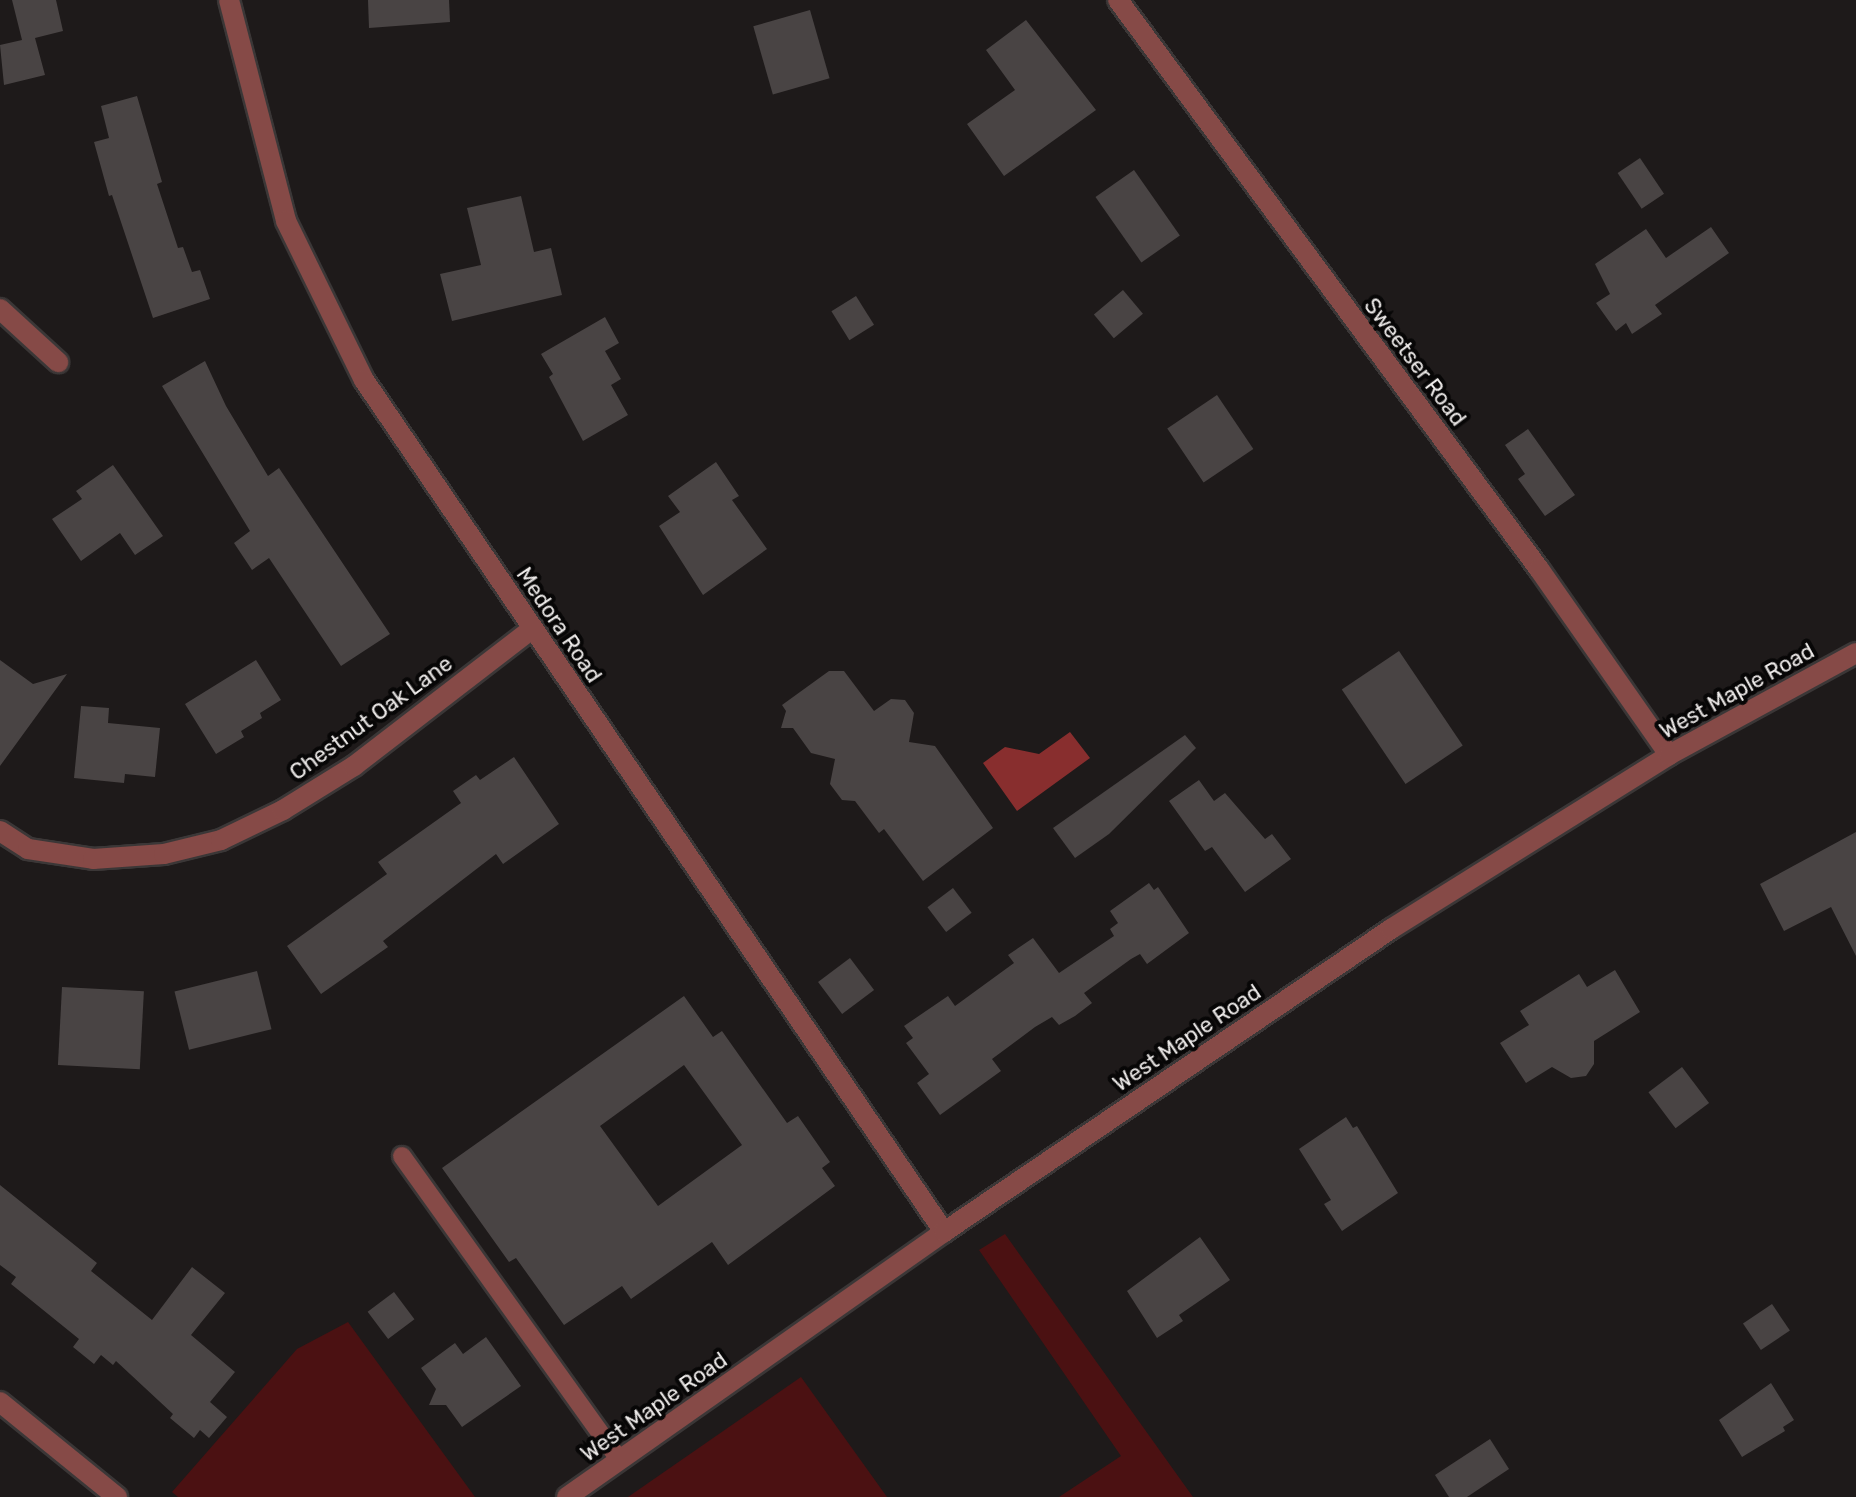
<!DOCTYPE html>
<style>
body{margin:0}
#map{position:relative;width:1856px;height:1497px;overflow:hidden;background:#1e1a1a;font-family:Rubik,sans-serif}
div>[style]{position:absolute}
.green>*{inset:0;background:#4b1112}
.water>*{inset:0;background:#882e2e}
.building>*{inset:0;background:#494444;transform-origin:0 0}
.roads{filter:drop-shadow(2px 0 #3b3737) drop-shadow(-2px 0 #3b3737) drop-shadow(0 2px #3b3737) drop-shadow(0 -2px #3b3737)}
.service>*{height:18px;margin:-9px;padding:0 9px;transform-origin:9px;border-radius:9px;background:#864a47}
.minor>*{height:20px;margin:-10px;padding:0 10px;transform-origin:10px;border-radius:10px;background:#864a47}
.tertiary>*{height:20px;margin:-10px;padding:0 10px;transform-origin:10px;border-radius:10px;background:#864a47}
span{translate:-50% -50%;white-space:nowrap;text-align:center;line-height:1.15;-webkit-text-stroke:8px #070606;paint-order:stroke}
.street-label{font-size:22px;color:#edeae9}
</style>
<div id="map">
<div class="green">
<div style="clip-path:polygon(1005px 1234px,1193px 1497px,1059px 1497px,1121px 1456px,979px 1250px)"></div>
<div style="clip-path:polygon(348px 1322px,475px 1497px,178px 1497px,172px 1492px,297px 1349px)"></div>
<div style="clip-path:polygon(801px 1377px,887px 1497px,628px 1497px)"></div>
</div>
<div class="water">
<div style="clip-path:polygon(1070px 732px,1090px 758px,1017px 811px,983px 763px,1005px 747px,1039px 754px)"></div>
</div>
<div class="building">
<div style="clip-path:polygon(12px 0,56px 0,63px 31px,35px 38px,45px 75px,4px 85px,0 45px,22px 40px)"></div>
<div style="clip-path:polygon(368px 0,449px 0,450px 22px,369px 28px)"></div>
<div style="left:810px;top:10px;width:71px;height:59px;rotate:74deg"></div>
<div style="clip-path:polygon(1026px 20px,1096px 110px,1004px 176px,967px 124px,1015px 90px,986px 50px)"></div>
<div style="clip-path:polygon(137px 96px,162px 182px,157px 184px,178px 248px,183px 247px,192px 272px,200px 270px,210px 299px,153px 318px,112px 195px,109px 196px,94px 142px,109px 138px,101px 106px)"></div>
<div style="left:1640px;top:158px;width:43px;height:27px;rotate:56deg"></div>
<div style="left:1134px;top:170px;width:80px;height:47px;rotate:55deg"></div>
<div style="clip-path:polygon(521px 196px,534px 252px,551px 248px,562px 295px,452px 321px,440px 274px,481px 265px,467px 208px)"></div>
<div style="clip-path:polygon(1711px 227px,1729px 253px,1655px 305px,1662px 314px,1632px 334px,1626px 323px,1616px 331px,1596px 303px,1610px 294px,1595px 264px,1646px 229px,1666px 258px)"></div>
<div style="left:1123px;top:290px;width:31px;height:38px;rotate:50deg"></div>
<div style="left:856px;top:296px;width:34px;height:29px;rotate:58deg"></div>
<div style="clip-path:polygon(605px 317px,619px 343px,605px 351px,621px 379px,611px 385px,628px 415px,583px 441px,549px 377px,553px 374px,541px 354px)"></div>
<div style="clip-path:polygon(205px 361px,226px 406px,268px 476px,279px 468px,390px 634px,341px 666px,269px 558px,252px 570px,234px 543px,250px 531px,162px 386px)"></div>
<div style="left:1217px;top:395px;width:65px;height:60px;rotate:56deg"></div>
<div style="clip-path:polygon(1528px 429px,1575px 495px,1545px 516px,1518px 479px,1525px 474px,1505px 445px)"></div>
<div style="clip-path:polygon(716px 462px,739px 496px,732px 500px,767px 549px,703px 595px,659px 526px,680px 512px,668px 496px)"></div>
<div style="clip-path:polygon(113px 465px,163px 536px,135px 555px,120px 533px,81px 561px,52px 519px,82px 499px,76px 491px)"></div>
<div style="left:1399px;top:651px;width:114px;height:69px;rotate:56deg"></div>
<div style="clip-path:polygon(0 660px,33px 684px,67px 674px,0 766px)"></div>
<div style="clip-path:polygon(256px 660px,281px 700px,260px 713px,262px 718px,241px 731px,244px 737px,216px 754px,185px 704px)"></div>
<div style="clip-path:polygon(829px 671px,844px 671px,874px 711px,891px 699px,905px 700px,914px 713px,909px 742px,935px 746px,993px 828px,923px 881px,884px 829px,879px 833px,855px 801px,842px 800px,830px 784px,835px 759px,811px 753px,793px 728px,781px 728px,786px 711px,782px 705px)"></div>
<div style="clip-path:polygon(81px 706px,109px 708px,108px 723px,160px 728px,155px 777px,125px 774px,124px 783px,74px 778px)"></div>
<div style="clip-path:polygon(1185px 735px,1196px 748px,1109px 834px,1075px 858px,1053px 828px)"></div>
<div style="clip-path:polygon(514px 757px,559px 824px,503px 864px,496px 854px,383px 941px,388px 947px,321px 994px,287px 946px,387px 874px,378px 862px,461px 803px,453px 791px,476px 775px,480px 780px)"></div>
<div style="clip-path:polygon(1199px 780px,1214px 801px,1225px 793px,1265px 839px,1272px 834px,1291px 859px,1245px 892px,1212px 847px,1205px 851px,1169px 801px)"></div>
<div style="clip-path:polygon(1856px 832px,1856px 956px,1831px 907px,1784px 931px,1760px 884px)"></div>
<div style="clip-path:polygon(1149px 883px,1154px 890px,1158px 887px,1189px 933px,1147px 964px,1140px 954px,1131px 959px,1084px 993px,1092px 1003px,1075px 1016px,1059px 1025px,1052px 1017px,1035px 1027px,992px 1059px,1001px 1071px,940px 1115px,917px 1083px,929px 1074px,906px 1043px,913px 1038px,904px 1026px,948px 996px,955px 1006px,1014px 963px,1008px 955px,1033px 938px,1059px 973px,1114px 936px,1110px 929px,1118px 923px,1110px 911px)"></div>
<div style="left:953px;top:888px;width:31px;height:32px;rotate:53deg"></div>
<div style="left:850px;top:958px;width:40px;height:40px;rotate:53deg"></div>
<div style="clip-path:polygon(1615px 970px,1640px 1012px,1594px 1041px,1594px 1064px,1586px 1076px,1571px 1078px,1552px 1067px,1526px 1083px,1500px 1043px,1529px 1025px,1520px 1011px,1579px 974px,1587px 987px)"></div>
<div style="left:257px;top:971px;width:60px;height:85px;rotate:76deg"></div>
<div style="left:62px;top:987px;width:82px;height:78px;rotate:3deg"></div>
<div style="clip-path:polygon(evenodd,684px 996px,713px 1037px,722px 1031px,787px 1123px,798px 1116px,830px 1162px,822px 1168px,835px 1186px,728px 1265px,712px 1242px,631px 1299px,622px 1286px,564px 1325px,516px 1258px,509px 1262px,442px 1168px,684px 996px,684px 1065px,742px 1145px,658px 1206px,600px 1126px,684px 1065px)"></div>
<div style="left:1682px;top:1067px;width:45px;height:42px;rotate:53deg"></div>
<div style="clip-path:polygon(1346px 1117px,1353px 1128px,1357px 1126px,1398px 1193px,1342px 1231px,1324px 1204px,1331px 1200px,1299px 1149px)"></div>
<div style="clip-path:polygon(0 1185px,97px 1263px,91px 1271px,152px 1320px,192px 1267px,225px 1293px,191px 1335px,235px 1372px,210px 1402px,227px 1417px,209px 1438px,200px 1430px,194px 1438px,170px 1418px,173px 1414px,116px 1361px,113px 1365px,101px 1355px,94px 1364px,73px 1347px,79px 1339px,11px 1284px,16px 1277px,0 1265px)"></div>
<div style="clip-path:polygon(1200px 1237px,1230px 1280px,1179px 1315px,1183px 1321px,1157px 1338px,1127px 1291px)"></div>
<div style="left:394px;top:1292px;width:34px;height:33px;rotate:53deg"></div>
<div style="left:1772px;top:1304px;width:32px;height:35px;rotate:56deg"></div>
<div style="clip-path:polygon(486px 1337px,521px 1386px,462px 1427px,446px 1405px,429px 1405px,436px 1389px,421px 1368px,455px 1343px,463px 1354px)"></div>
<div style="clip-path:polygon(1771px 1383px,1794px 1420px,1783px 1427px,1785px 1431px,1742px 1457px,1719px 1420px)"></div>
<div style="clip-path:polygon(1490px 1439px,1509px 1469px,1467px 1497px,1449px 1497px,1435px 1475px)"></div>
</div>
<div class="roads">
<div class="service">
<div style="left:402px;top:1156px;width:374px;rotate:54.4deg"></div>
</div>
<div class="minor">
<div style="left:1118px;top:0;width:708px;rotate:53.5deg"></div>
<div style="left:1539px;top:569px;width:227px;rotate:55deg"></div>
<div style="left:0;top:309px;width:79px;rotate:42.4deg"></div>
<div style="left:0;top:831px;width:33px;rotate:33deg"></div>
<div style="left:28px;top:849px;width:66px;rotate:8.7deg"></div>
<div style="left:93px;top:859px;width:71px;rotate:-4deg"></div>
<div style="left:164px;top:854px;width:59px;rotate:-13.8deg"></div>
<div style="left:221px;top:840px;width:69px;rotate:-25.8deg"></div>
<div style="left:283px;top:810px;width:84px;rotate:-31.8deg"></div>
<div style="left:354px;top:766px;width:225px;rotate:-37.6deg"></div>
</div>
<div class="tertiary">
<div style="left:229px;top:0;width:228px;rotate:75.5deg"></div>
<div style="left:286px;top:221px;width:177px;rotate:63.9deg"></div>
<div style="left:364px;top:380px;width:1031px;rotate:55.75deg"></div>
<div style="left:0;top:1402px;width:151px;rotate:39.1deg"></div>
<div style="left:567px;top:1497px;width:461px;rotate:-35.1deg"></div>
<div style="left:944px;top:1232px;width:540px;rotate:-34.13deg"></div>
<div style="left:1391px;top:929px;width:328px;rotate:-32deg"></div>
<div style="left:1669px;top:755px;width:213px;rotate:-28.6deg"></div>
</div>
</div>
<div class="street-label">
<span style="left:1415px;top:362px;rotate:53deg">Sweetser Road</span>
<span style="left:559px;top:625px;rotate:56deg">Medora Road</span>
<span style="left:1737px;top:691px;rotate:-29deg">West Maple Road</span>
<span style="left:371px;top:718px;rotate:-36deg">Chestnut Oak Lane</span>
<span style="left:1187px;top:1038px;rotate:-34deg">West Maple Road</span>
<span style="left:654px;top:1407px;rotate:-35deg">West Maple Road</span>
</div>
</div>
